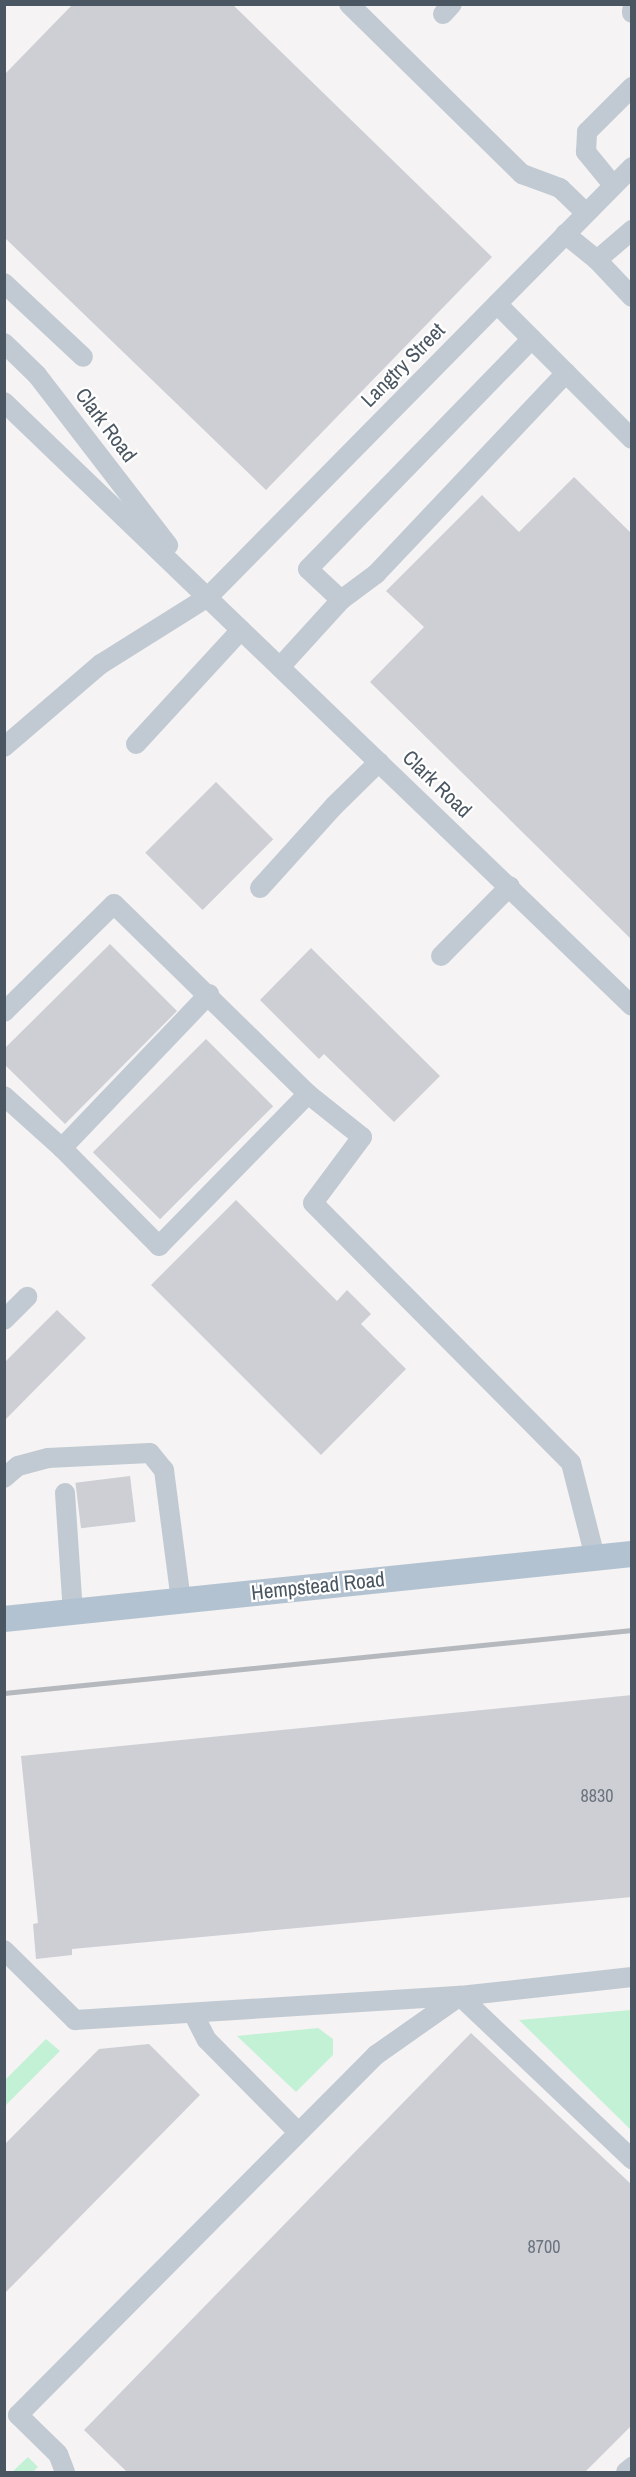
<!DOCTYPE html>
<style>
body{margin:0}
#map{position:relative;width:636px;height:2477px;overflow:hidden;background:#f5f3f3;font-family:"Archivo Narrow",sans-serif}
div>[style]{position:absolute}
.green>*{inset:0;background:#c3f1d5}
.building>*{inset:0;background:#cdcfd5;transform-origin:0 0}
.minor>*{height:20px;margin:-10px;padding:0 10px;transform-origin:10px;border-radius:10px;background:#c1cad2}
.major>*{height:26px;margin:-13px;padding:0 13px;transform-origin:13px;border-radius:13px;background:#b3c2d1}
.rail>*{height:4.5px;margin:-2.25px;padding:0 2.25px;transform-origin:2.25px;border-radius:2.25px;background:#b5b8bd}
span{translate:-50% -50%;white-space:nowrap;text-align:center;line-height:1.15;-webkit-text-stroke:4.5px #fff;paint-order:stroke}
.number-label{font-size:18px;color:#6b747e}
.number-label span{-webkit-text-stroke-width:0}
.street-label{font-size:21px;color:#4a5661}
.frame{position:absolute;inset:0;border:6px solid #4a5661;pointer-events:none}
</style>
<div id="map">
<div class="green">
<div style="clip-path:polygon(631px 2010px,632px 2010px,631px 2130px,519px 2020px)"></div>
<div style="clip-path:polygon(318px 2028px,333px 2039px,333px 2055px,296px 2092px,237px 2036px)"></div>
<div style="clip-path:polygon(46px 2039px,60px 2051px,5px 2106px,5px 2080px)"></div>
<div style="clip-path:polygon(28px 2457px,38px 2467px,33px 2472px,12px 2472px)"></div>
</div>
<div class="building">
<div style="clip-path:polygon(73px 4px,232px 4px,492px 257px,266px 490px,4px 237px,4px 75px)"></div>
<div style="clip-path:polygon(574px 477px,632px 534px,632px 940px,370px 682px,424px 627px,386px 591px,482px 495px,519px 532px)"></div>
<div style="left:216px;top:782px;width:81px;height:100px;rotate:45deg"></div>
<div style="clip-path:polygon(110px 944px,177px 1011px,65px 1124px,4px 1064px,4px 1049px)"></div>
<div style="clip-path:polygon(311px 948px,440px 1076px,394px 1122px,324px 1054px,319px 1059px,260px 1000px)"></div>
<div style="left:206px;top:1039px;width:95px;height:160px;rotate:45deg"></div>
<div style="clip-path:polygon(236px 1200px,337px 1301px,347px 1290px,371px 1314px,361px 1324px,406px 1369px,321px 1455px,151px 1285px)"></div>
<div style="clip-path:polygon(57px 1310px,86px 1338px,4px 1421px,4px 1363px)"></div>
<div style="left:130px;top:1476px;width:46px;height:55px;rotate:83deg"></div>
<div style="clip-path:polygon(632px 1695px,632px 1897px,72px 1949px,72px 1955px,36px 1959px,33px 1924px,38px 1923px,21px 1756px)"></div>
<div style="clip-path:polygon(471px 2033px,632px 2185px,632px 2425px,585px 2472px,127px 2472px,84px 2430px)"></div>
<div style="clip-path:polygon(149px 2044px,200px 2095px,4px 2294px,4px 2145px,99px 2049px)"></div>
</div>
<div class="minor">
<div style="left:349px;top:4px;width:243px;rotate:44.5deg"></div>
<div style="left:522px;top:174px;width:40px;rotate:20.2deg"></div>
<div style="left:560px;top:188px;width:36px;rotate:44deg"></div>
<div style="left:632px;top:10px;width:3px;rotate:90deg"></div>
<div style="left:443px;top:14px;width:13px;rotate:-48deg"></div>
<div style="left:613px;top:185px;width:43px;rotate:-129.3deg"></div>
<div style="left:586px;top:152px;width:20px;rotate:-87deg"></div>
<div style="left:587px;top:132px;width:64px;rotate:-45deg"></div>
<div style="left:565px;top:234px;width:41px;rotate:39.1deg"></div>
<div style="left:597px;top:260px;width:51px;rotate:46.6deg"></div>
<div style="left:597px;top:260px;width:46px;rotate:-40.6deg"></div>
<div style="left:4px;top:283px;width:108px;rotate:43.1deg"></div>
<div style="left:497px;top:304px;width:191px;rotate:45deg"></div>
<div style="left:4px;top:343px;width:46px;rotate:44.1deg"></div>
<div style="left:37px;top:375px;width:215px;rotate:52.4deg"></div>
<div style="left:4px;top:402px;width:871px;rotate:43.88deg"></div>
<div style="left:341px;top:600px;width:44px;rotate:-36.6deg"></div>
<div style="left:376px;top:574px;width:277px;rotate:-46.6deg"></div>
<div style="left:280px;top:667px;width:91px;rotate:-47.7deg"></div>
<div style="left:341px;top:600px;width:45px;rotate:-136.8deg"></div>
<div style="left:308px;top:569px;width:321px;rotate:-45.8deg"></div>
<div style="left:136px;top:744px;width:155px;rotate:-47.4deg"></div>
<div style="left:4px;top:747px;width:128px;rotate:-40.6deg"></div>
<div style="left:101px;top:664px;width:126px;rotate:-32.1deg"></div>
<div style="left:208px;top:597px;width:604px;rotate:-45.4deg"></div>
<div style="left:260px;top:888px;width:110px;rotate:-47.9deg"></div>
<div style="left:334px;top:806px;width:63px;rotate:-44.4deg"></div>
<div style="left:441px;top:956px;width:98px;rotate:-45.4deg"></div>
<div style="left:4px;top:1012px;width:154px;rotate:-44.5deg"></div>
<div style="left:114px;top:904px;width:272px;rotate:44.4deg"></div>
<div style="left:308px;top:1094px;width:69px;rotate:38.5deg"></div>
<div style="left:362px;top:1137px;width:82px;rotate:126.6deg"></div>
<div style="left:313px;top:1203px;width:366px;rotate:45.2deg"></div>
<div style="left:571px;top:1463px;width:97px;rotate:75.7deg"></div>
<div style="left:4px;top:1096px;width:78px;rotate:41.9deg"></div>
<div style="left:62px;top:1148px;width:138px;rotate:45.3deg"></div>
<div style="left:159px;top:1246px;width:213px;rotate:-45.6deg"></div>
<div style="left:62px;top:1148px;width:213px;rotate:-46.3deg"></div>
<div style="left:4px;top:1320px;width:33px;rotate:-45deg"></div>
<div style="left:4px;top:1478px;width:18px;rotate:-41deg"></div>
<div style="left:18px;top:1466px;width:31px;rotate:-15deg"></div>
<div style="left:48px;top:1458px;width:102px;rotate:-2.8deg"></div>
<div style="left:150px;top:1453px;width:22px;rotate:51deg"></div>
<div style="left:164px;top:1470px;width:132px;rotate:82.6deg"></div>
<div style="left:65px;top:1493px;width:119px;rotate:86.2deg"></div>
<div style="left:4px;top:1950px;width:100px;rotate:44.6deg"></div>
<div style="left:75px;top:2020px;width:386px;rotate:-3.6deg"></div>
<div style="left:460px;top:1996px;width:173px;rotate:-6.3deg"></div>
<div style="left:193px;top:2013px;width:30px;rotate:63deg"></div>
<div style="left:207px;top:2040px;width:129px;rotate:45.3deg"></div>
<div style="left:65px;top:2472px;width:19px;rotate:-111deg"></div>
<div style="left:58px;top:2454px;width:56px;rotate:-135.7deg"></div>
<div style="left:18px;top:2415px;width:508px;rotate:-45.16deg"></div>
<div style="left:376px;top:2055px;width:103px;rotate:-35.1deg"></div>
<div style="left:460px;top:1996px;width:237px;rotate:43.5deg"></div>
<div style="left:626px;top:2472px;width:8px;rotate:-40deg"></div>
</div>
<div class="major">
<div style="left:4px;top:1619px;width:631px;rotate:-5.91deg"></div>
</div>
<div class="rail">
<div style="left:4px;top:1693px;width:631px;rotate:-5.73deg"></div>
</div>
<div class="number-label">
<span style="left:597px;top:1796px">8830</span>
<span style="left:544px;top:2247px">8700</span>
</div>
<div class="street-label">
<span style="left:403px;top:365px;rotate:-45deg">Langtry Street</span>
<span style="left:106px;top:425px;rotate:53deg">Clark Road</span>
<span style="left:437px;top:784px;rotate:44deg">Clark Road</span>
<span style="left:318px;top:1586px;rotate:-6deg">Hempstead Road</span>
</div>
<div class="frame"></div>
</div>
